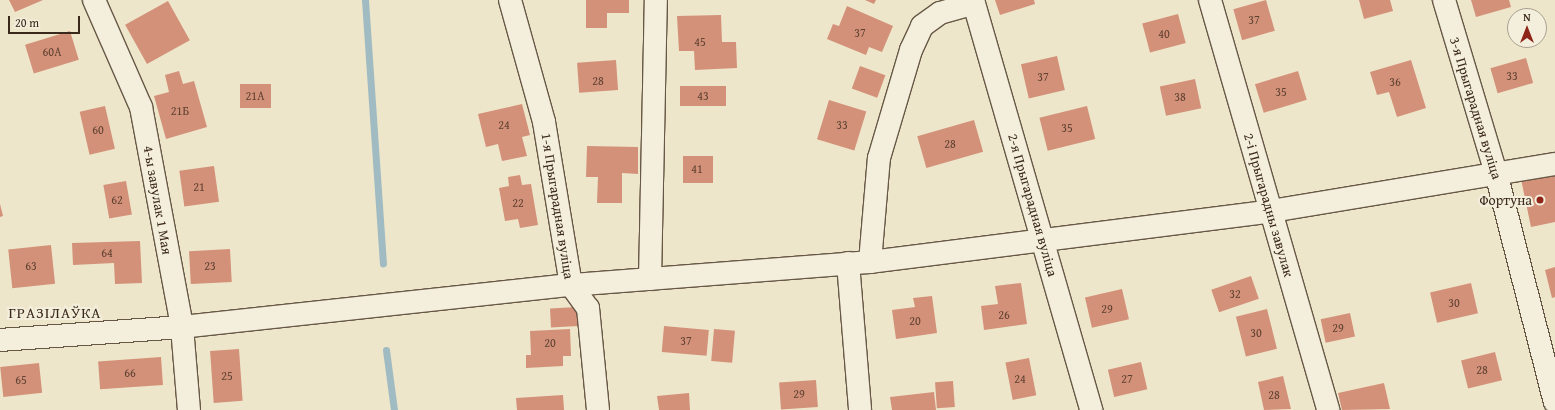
<!DOCTYPE html>
<meta charset="utf-8">
<style>
body{margin:0}
#map{position:relative;width:1555px;height:410px;overflow:hidden;background:#eee6ca;font-family:"Gentium Book Plus",serif}
div>[style]{position:absolute}
.stream>*{height:7px;margin:-3.5px;padding:0 3.5px;transform-origin:3.5px;border-radius:3.5px;background:#a0bcc2}
.building>*{inset:0;background:#d39179;transform-origin:0 0}
.roads{filter:drop-shadow(1px 0 #675846) drop-shadow(-1px 0 #675846) drop-shadow(0 1px #675846) drop-shadow(0 -1px #675846)}
.street>*{height:22px;margin:-11px;padding:0 11px;transform-origin:11px;border-radius:11px;background:#f4efdd}
.secondary>*{height:22px;margin:-11px;padding:0 11px;transform-origin:11px;border-radius:11px;background:#f4efdd}
.dots>*{width:11px;height:11px;translate:-50% -50%;box-sizing:border-box;border:2px solid #f4efdd;border-radius:50%}
span{translate:-50% -50%;white-space:nowrap;text-align:center;line-height:1.15;-webkit-text-stroke:4px #f4efdd;paint-order:stroke}
.number-label{font-size:12px;color:#604232}
.number-label span{-webkit-text-stroke-width:0}
.street-label{font-size:14px;color:#3a281a}
.poi-label{font-size:14px;color:#3a281a}
.right{translate:-100% -50%;text-align:right}
.neighbourhood-label{font-size:15px;color:#3a281a;letter-spacing:1px}
.north{position:absolute;left:1507px;top:8px;width:40px;height:40px;box-sizing:border-box;background:#f4efdd;border:1px solid #aa9f8f;border-radius:50%;rotate:0deg;font-size:11px;font-weight:700;line-height:16px;text-align:center;color:#3a281a}
.north::after{content:'';display:block;margin:auto;width:14px;height:18px;background:#8f2418;clip-path:polygon(50% 0,100% 100%,50% 72%,0 100%)}
.scale{position:absolute;left:8px;top:16px;width:72px;height:18px;box-sizing:border-box;border:2px solid #3a281a;border-top:0;padding-left:5px;font-size:12px;line-height:14px;white-space:nowrap;color:#3a281a;-webkit-text-stroke:3px #f4efdd;paint-order:stroke}
</style>
<div id="map">
<div class="stream">
<div style="left:365px;top:0;width:264px;rotate:86.1deg"></div>
<div style="left:386px;top:350px;width:61px;rotate:82.4deg"></div>
</div>
<div class="building">
<div style="clip-path:polygon(9px 0,43px 0,15px 12px)"></div>
<div style="clip-path:polygon(586px 0,629px 0,629px 13px,607px 13px,607px 28px,586px 28px)"></div>
<div style="clip-path:polygon(865px 0,876px 0,874px 4px)"></div>
<div style="clip-path:polygon(995px 0,1034px 0,1035px 4px,1000px 15px)"></div>
<div style="left:1266px;top:0;width:32px;height:34px;rotate:74deg"></div>
<div style="clip-path:polygon(1359px 0,1390px 0,1393px 11px,1364px 19px)"></div>
<div style="clip-path:polygon(1471px 0,1509px 0,1511px 7px,1476px 17px)"></div>
<div style="left:168px;top:1px;width:45px;height:49px;rotate:61deg"></div>
<div style="clip-path:polygon(847px 6px,893px 26px,882px 52px,869px 47px,866px 55px,827px 39px,833px 24px,839px 26px)"></div>
<div style="left:1178px;top:14px;width:30px;height:37px;rotate:75deg"></div>
<div style="clip-path:polygon(721px 15px,722px 42px,736px 42px,737px 68px,695px 70px,694px 51px,679px 51px,677px 16px)"></div>
<div style="left:70px;top:31px;width:30px;height:47px;rotate:73deg"></div>
<div style="left:1057px;top:56px;width:35px;height:37px;rotate:77deg"></div>
<div style="left:1526px;top:58px;width:26px;height:37px;rotate:74deg"></div>
<div style="left:616px;top:60px;width:30px;height:39px;rotate:86deg"></div>
<div style="clip-path:polygon(1411px 60px,1426px 108px,1397px 117px,1389px 92px,1377px 95px,1370px 72px)"></div>
<div style="left:860px;top:66px;width:27px;height:24px;rotate:20deg"></div>
<div style="clip-path:polygon(179px 71px,183px 84px,194px 81px,207px 127px,166px 139px,154px 96px,169px 92px,165px 75px)"></div>
<div style="left:1298px;top:71px;width:30px;height:45px;rotate:73deg"></div>
<div style="left:1195px;top:79px;width:30px;height:36px;rotate:78deg"></div>
<div style="left:240px;top:84px;width:31px;height:24px"></div>
<div style="left:680px;top:86px;width:46px;height:20px"></div>
<div style="left:829px;top:100px;width:39px;height:41px;rotate:17deg"></div>
<div style="clip-path:polygon(522px 104px,530px 135px,522px 137px,527px 156px,502px 161px,498px 144px,486px 147px,478px 114px)"></div>
<div style="left:105px;top:106px;width:44px;height:26px;rotate:77deg"></div>
<div style="left:1087px;top:106px;width:34px;height:49px;rotate:76deg"></div>
<div style="left:974px;top:120px;width:33px;height:59px;rotate:74deg"></div>
<div style="clip-path:polygon(587px 146px,638px 147px,638px 174px,622px 173px,622px 203px,597px 203px,598px 177px,586px 177px)"></div>
<div style="left:683px;top:156px;width:30px;height:27px"></div>
<div style="left:214px;top:166px;width:36px;height:35px;rotate:82deg"></div>
<div style="clip-path:polygon(1555px 171px,1555px 222px,1531px 227px,1521px 179px)"></div>
<div style="clip-path:polygon(520px 175px,522px 185px,531px 184px,538px 225px,520px 228px,518px 219px,505px 221px,499px 188px,509px 186px,508px 177px)"></div>
<div style="left:126px;top:181px;width:34px;height:23px;rotate:80deg"></div>
<div style="clip-path:polygon(0 204px,3px 216px,0 217px)"></div>
<div style="clip-path:polygon(140px 241px,142px 283px,115px 284px,114px 263px,73px 265px,72px 243px)"></div>
<div style="left:51px;top:245px;width:39px;height:43px;rotate:84deg"></div>
<div style="left:230px;top:249px;width:33px;height:41px;rotate:87deg"></div>
<div style="clip-path:polygon(1555px 267px,1555px 297px,1552px 298px,1545px 270px)"></div>
<div style="left:1251px;top:276px;width:24px;height:42px;rotate:71deg"></div>
<div style="clip-path:polygon(1021px 283px,1027px 324px,984px 330px,981px 306px,998px 304px,995px 286px)"></div>
<div style="left:1471px;top:283px;width:31px;height:42px;rotate:77deg"></div>
<div style="left:1122px;top:289px;width:31px;height:38px;rotate:77deg"></div>
<div style="clip-path:polygon(932px 296px,937px 333px,896px 339px,892px 310px,915px 307px,913px 298px)"></div>
<div style="left:577px;top:307px;width:19px;height:27px;rotate:87deg"></div>
<div style="left:1267px;top:309px;width:41px;height:32px;rotate:76deg"></div>
<div style="left:1350px;top:313px;width:24px;height:30px;rotate:78deg"></div>
<div style="left:664px;top:326px;width:45px;height:26px;rotate:5deg"></div>
<div style="clip-path:polygon(570px 329px,571px 356px,563px 356px,563px 366px,526px 368px,526px 355px,531px 355px,530px 331px)"></div>
<div style="left:714px;top:329px;width:21px;height:32px;rotate:5deg"></div>
<div style="left:239px;top:349px;width:52px;height:29px;rotate:86deg"></div>
<div style="left:1495px;top:352px;width:29px;height:35px;rotate:76deg"></div>
<div style="left:161px;top:357px;width:28px;height:63px;rotate:86deg"></div>
<div style="left:1029px;top:358px;width:38px;height:24px;rotate:79deg"></div>
<div style="left:1141px;top:362px;width:28px;height:34px;rotate:77deg"></div>
<div style="left:39px;top:363px;width:30px;height:39px;rotate:84deg"></div>
<div style="clip-path:polygon(1283px 376px,1291px 409px,1264px 410px,1258px 382px)"></div>
<div style="left:816px;top:380px;width:27px;height:37px;rotate:86deg"></div>
<div style="left:953px;top:381px;width:26px;height:18px;rotate:86deg"></div>
<div style="clip-path:polygon(1384px 383px,1390px 409px,1342px 410px,1338px 393px)"></div>
<div style="clip-path:polygon(934px 392px,936px 410px,892px 410px,890px 397px)"></div>
<div style="clip-path:polygon(689px 393px,690px 410px,659px 410px,657px 396px)"></div>
<div style="clip-path:polygon(563px 395px,564px 410px,517px 410px,516px 398px)"></div>
</div>
<div class="roads">
<div class="street">
<div style="left:94px;top:0;width:117px;rotate:66.3deg"></div>
<div style="left:141px;top:107px;width:224px;rotate:79.4deg"></div>
<div style="left:182px;top:327px;width:83px;rotate:85.2deg"></div>
<div style="left:510px;top:0;width:127px;rotate:74.4deg"></div>
<div style="left:544px;top:122px;width:165px;rotate:80.6deg"></div>
<div style="left:571px;top:285px;width:29px;rotate:54deg"></div>
<div style="left:588px;top:308px;width:102px;rotate:84.4deg"></div>
<div style="left:973px;top:0;width:427px;rotate:73.9deg"></div>
<div style="left:1210px;top:0;width:427px;rotate:73.9deg"></div>
<div style="left:1444px;top:0;width:181px;rotate:73.3deg"></div>
<div style="left:1496px;top:173px;width:236px;rotate:75.6deg"></div>
<div style="left:870px;top:262px;width:104px;rotate:-85.1deg"></div>
<div style="left:879px;top:158px;width:113px;rotate:-73.5deg"></div>
<div style="left:911px;top:50px;width:26px;rotate:-65deg"></div>
<div style="left:922px;top:26px;width:22px;rotate:-36deg"></div>
<div style="left:940px;top:13px;width:35px;rotate:-16deg"></div>
<div style="left:848px;top:263px;width:147px;rotate:85.3deg"></div>
<div style="left:650px;top:279px;width:279px;rotate:-88.8deg"></div>
</div>
<div class="secondary">
<div style="left:0;top:340px;width:182px;rotate:-4.1deg"></div>
<div style="left:182px;top:327px;width:391px;rotate:-6.2deg"></div>
<div style="left:571px;top:285px;width:300px;rotate:-4.4deg"></div>
<div style="left:870px;top:262px;width:404px;rotate:-7.2deg"></div>
<div style="left:1271px;top:211px;width:288px;rotate:-9.4deg"></div>
</div>
</div>
<div class="dots">
<div style="left:1540px;top:200px;background:#8f2418"></div>
</div>
<div class="number-label">
<span style="left:1254px;top:20px">37</span>
<span style="left:860px;top:33px">37</span>
<span style="left:1164px;top:34px">40</span>
<span style="left:700px;top:42px">45</span>
<span style="left:52px;top:52px">60А</span>
<span style="left:1512px;top:76px">33</span>
<span style="left:1043px;top:77px">37</span>
<span style="left:598px;top:81px">28</span>
<span style="left:1395px;top:82px">36</span>
<span style="left:1281px;top:92px">35</span>
<span style="left:255px;top:96px">21А</span>
<span style="left:703px;top:96px">43</span>
<span style="left:1180px;top:97px">38</span>
<span style="left:180px;top:111px">21Б</span>
<span style="left:504px;top:125px">24</span>
<span style="left:842px;top:125px">33</span>
<span style="left:1067px;top:128px">35</span>
<span style="left:98px;top:130px">60</span>
<span style="left:950px;top:144px">28</span>
<span style="left:697px;top:169px">41</span>
<span style="left:199px;top:187px">21</span>
<span style="left:117px;top:200px">62</span>
<span style="left:518px;top:203px">22</span>
<span style="left:107px;top:253px">64</span>
<span style="left:31px;top:266px">63</span>
<span style="left:210px;top:266px">23</span>
<span style="left:1235px;top:294px">32</span>
<span style="left:1454px;top:303px">30</span>
<span style="left:1107px;top:309px">29</span>
<span style="left:1004px;top:315px">26</span>
<span style="left:915px;top:321px">20</span>
<span style="left:1338px;top:328px">29</span>
<span style="left:1256px;top:333px">30</span>
<span style="left:686px;top:341px">37</span>
<span style="left:550px;top:343px">20</span>
<span style="left:1482px;top:370px">28</span>
<span style="left:130px;top:373px">66</span>
<span style="left:227px;top:376px">25</span>
<span style="left:1020px;top:379px">24</span>
<span style="left:1127px;top:379px">27</span>
<span style="left:21px;top:380px">65</span>
<span style="left:799px;top:394px">29</span>
<span style="left:1274px;top:395px">28</span>
</div>
<div class="street-label">
<span style="left:1476px;top:108px;rotate:73deg">3-я Прыгарадная вуліца</span>
<span style="left:158px;top:200px;rotate:80deg">4-ы завулак 1 Мая</span>
<span style="left:1033px;top:205px;rotate:74deg">2-я Прыгарадная вуліца</span>
<span style="left:1269px;top:205px;rotate:74deg">2-і Прыгарадны завулак</span>
<span style="left:558px;top:206px;rotate:81deg">1-я Прыгарадная вуліца</span>
</div>
<div class="poi-label">
<span class="right" style="left:1532px;top:200px">Фортуна</span>
</div>
<div class="neighbourhood-label">
<span style="left:55px;top:313px">ГРАЗІЛАЎКА</span>
</div>
<div class="north">N</div>
<div class="scale">20 m</div>
</div>
